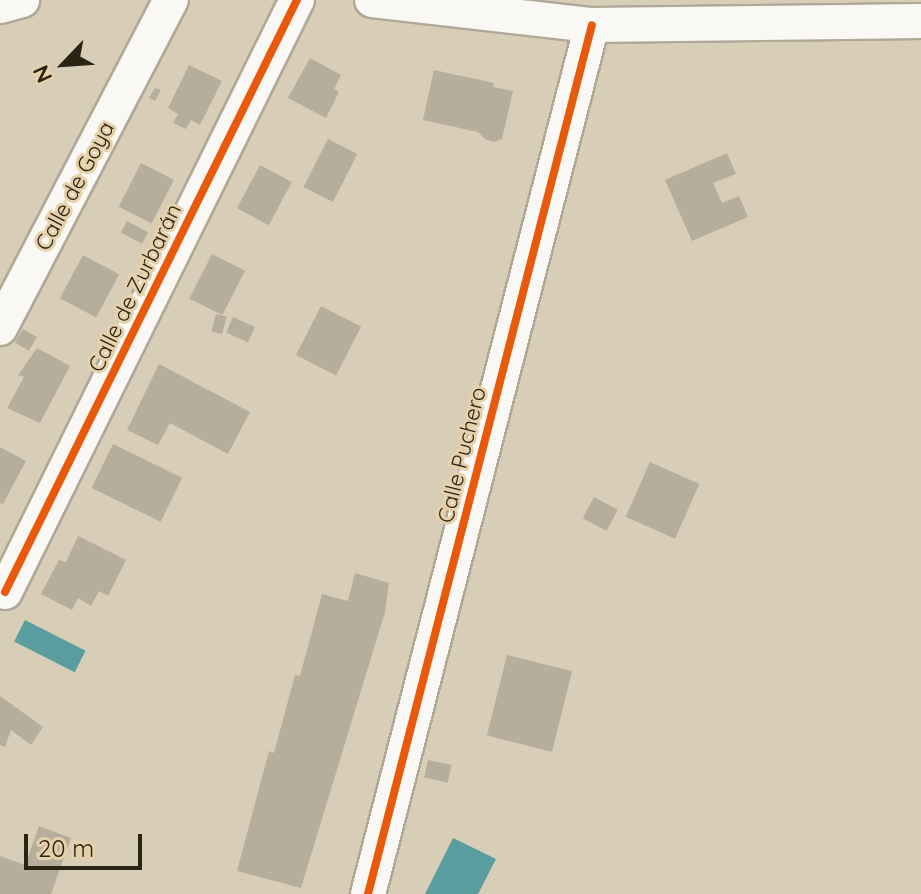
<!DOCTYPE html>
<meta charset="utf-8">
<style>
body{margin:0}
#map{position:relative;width:921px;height:894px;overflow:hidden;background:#d8cdb7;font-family:Quicksand,sans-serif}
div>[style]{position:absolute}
.water>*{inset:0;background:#599d9e;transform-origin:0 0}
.building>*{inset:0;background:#b6ad9c;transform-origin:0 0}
.roads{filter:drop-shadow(2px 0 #b0a897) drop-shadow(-2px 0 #b0a897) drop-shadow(0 2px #b0a897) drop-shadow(0 -2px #b0a897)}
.street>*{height:34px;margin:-17px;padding:0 17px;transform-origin:17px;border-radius:17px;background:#f9f8f4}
.cycleway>*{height:8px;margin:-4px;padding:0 4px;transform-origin:4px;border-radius:4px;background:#e8590c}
span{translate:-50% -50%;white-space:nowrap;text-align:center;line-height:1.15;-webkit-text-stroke:6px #e5d1aa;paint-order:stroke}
.street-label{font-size:22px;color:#2b2415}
.north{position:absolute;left:24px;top:24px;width:80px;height:80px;-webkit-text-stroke:6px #e5d1aa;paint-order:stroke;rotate:245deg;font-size:22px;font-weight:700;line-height:32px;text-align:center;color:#2b2415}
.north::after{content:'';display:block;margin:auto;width:28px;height:36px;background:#2b2415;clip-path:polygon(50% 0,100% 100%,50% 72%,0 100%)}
.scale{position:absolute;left:24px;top:834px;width:118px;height:36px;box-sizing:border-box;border:4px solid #2b2415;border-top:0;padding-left:10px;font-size:24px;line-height:28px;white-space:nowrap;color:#2b2415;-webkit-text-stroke:6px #e5d1aa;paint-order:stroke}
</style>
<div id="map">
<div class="water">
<div style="left:25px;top:620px;width:68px;height:24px;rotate:27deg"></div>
<div style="clip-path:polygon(453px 838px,496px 859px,478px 894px,425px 894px)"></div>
</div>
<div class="building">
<div style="clip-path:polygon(310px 58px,341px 75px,334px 89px,339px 92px,326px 118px,288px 98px)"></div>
<div style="clip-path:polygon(189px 65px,222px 81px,200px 125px,191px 120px,186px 129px,173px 123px,178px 114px,168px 108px)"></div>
<div style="clip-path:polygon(434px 70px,494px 83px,493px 87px,513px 91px,502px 139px,494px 142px,485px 139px,478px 132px,423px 120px)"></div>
<div style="clip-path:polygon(155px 88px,161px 90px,155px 101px,149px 98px)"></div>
<div style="left:328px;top:139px;width:33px;height:54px;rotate:27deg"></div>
<div style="clip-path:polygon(727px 153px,736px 174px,713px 183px,722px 203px,739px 196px,748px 217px,692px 241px,665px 180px)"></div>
<div style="left:141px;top:163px;width:37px;height:49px;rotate:27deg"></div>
<div style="left:260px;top:165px;width:36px;height:49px;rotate:28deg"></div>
<div style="left:127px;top:221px;width:24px;height:13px;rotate:28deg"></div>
<div style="left:212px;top:254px;width:37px;height:50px;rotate:27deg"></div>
<div style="left:83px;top:255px;width:41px;height:49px;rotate:28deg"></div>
<div style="left:321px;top:306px;width:45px;height:55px;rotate:27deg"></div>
<div style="left:216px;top:314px;width:11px;height:18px;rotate:15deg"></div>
<div style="left:233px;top:317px;width:24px;height:17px;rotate:24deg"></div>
<div style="left:23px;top:329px;width:16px;height:16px;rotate:30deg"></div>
<div style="clip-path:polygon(37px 348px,70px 366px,40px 423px,7px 408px,24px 377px,18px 375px)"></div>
<div style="clip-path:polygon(159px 364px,250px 412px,228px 454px,170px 423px,158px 445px,127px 430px)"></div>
<div style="left:113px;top:444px;width:77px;height:49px;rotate:26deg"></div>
<div style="clip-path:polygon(0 447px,26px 461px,3px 504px,0 503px)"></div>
<div style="left:650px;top:462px;width:54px;height:60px;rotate:24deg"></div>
<div style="left:594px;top:497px;width:27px;height:24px;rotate:28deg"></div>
<div style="clip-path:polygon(78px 536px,126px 560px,108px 596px,99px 591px,91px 606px,78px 598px,72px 610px,41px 594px,59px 560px,66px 562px)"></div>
<div style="clip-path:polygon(355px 573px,389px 583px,385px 612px,301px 888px,237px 871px,269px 751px,274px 753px,295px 675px,300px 676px,322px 594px,348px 601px)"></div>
<div style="left:507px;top:655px;width:67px;height:83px;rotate:14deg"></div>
<div style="clip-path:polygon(0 696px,43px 727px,31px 745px,11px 730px,5px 747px,0 745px)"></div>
<div style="left:428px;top:760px;width:24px;height:18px;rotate:12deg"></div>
<div style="clip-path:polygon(39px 826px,71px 838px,51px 894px,0 894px,0 856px,25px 865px)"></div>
</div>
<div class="roads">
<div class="street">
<div style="left:372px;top:0;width:221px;rotate:6.5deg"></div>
<div style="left:592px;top:25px;width:329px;rotate:-0.7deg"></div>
<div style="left:0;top:6px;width:23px;rotate:-15deg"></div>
<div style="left:0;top:328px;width:370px;rotate:-62.5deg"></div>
<div style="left:5px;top:592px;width:660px;rotate:-63.75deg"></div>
<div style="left:368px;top:894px;width:897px;rotate:-75.55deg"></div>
</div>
</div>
<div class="cycleway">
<div style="left:5px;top:592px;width:660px;rotate:-63.75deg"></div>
<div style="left:368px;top:894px;width:897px;rotate:-75.55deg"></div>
</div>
<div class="street-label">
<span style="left:75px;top:186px;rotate:-62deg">Calle de Goya</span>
<span style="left:135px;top:288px;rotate:-64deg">Calle de Zurbarán</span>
<span style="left:462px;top:455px;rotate:-76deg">Calle Puchero</span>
</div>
<div class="north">N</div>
<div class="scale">20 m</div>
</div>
